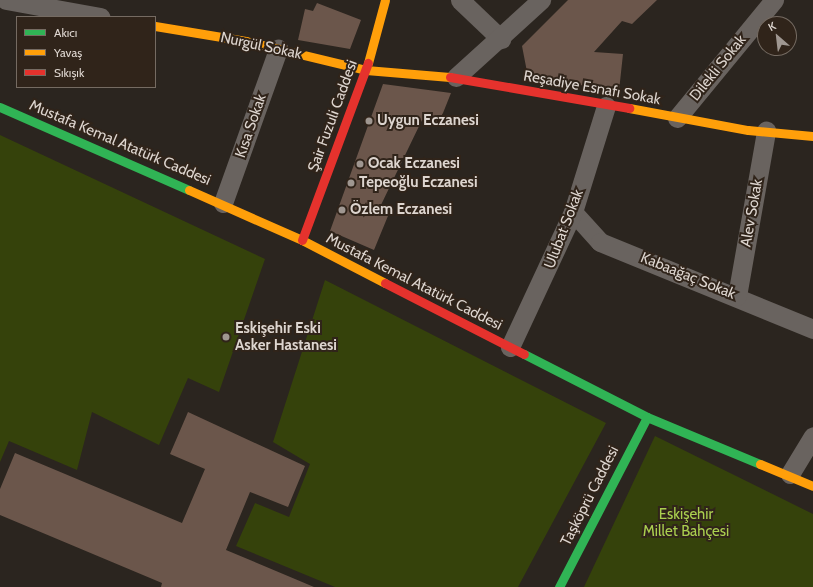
<!DOCTYPE html>
<meta charset="utf-8">
<style>
body{margin:0}
#map{position:relative;width:813px;height:587px;overflow:hidden;background:#2b251f;font-family:Cabin,sans-serif}
div>[style]{position:absolute}
.green>*{inset:0;background:#35420b}
.building>*{inset:0;background:#6b564b}
.street>*{height:19px;margin:-9.5px;padding:0 9.5px;transform-origin:9.5px;border-radius:9.5px;background:#69635f}
.fast>*{height:9px;margin:-4.5px;padding:0 4.5px;transform-origin:4.5px;border-radius:4.5px;background:#30b455}
.slow>*{height:9px;margin:-4.5px;padding:0 4.5px;transform-origin:4.5px;border-radius:4.5px;background:#ff9f0a}
.jam>*{height:9px;margin:-4.5px;padding:0 4.5px;transform-origin:4.5px;border-radius:4.5px;background:#e5322d}
.dots>*{width:11px;height:11px;translate:-50% -50%;box-sizing:border-box;border:2px solid #30241a;border-radius:50%}
span{translate:-50% -50%;white-space:nowrap;text-align:center;line-height:1.15;-webkit-text-stroke:4px #30241a;paint-order:stroke}
.street-label{font-size:15px;color:#ddd5cf}
.poi-label{font-size:15px;color:#ddd5cf;font-weight:700}
.left{translate:0 -50%;text-align:left}
.park-label{font-size:15px;color:#aacf4f}
.legend{position:absolute;left:16px;top:16px;width:140px;height:72px;box-sizing:border-box;background:#30241a;border:1px solid #756b62;margin:0;padding:5px 7px;list-style:none;font-size:12px;color:#ddd5cf}
.legend li{display:flex;align-items:center;gap:8px;height:20px}
.legend b{width:20px;border:1px solid #756b62}
.north{position:absolute;left:757px;top:16px;width:40px;height:40px;box-sizing:border-box;background:#30241a;border:1px solid #756b62;border-radius:50%;rotate:332deg;font-size:11px;font-weight:700;line-height:16px;text-align:center;color:#ddd5cf}
.north::after{content:'';display:block;margin:auto;width:14px;height:18px;background:#9f9791;clip-path:polygon(50% 0,100% 100%,50% 72%,0 100%)}
</style>
<div id="map">
<div class="green">
<div style="clip-path:polygon(0 135px,265px 259px,219px 392px,188px 378px,159px 445px,92px 412px,77px 470px,9px 441px,0 462px)"></div>
<div style="clip-path:polygon(325px 280px,606px 423px,518px 587px,335px 587px,236px 546px,255px 503px,289px 517px,310px 464px,273px 442px)"></div>
<div style="clip-path:polygon(655px 436px,813px 514px,813px 587px,584px 587px)"></div>
</div>
<div class="building">
<div style="clip-path:polygon(568px 0,657px 0,632px 24px,622px 21px,594px 52px,623px 54px,619px 91px,528px 77px,522px 46px)"></div>
<div style="clip-path:polygon(317px 3px,361px 20px,350px 49px,298px 40px,305px 9px,313px 11px)"></div>
<div style="clip-path:polygon(383px 84px,451px 93px,439px 123px,422px 120px,380px 207px,390px 211px,374px 250px,330px 231px)"></div>
<div style="clip-path:polygon(188px 412px,305px 466px,288px 507px,250px 492px,226px 550px,314px 587px,161px 587px,162px 583px,0 515px,0 489px,15px 453px,182px 523px,205px 469px,170px 454px)"></div>
</div>
<div class="street">
<div style="left:6px;top:0;width:96px;rotate:10.3deg"></div>
<div style="left:460px;top:0;width:57px;rotate:43.6deg"></div>
<div style="left:456px;top:77px;width:115px;rotate:-42.2deg"></div>
<div style="left:677px;top:118px;width:153px;rotate:-50.6deg"></div>
<div style="left:223px;top:203px;width:164px;rotate:-70.3deg"></div>
<div style="left:573px;top:212px;width:40px;rotate:48deg"></div>
<div style="left:600px;top:242px;width:230px;rotate:22.2deg"></div>
<div style="left:737px;top:296px;width:168px;rotate:-80deg"></div>
<div style="left:510px;top:347px;width:149px;rotate:-65deg"></div>
<div style="left:573px;top:212px;width:111px;rotate:-72.7deg"></div>
<div style="left:790px;top:474px;width:44px;rotate:-58.8deg"></div>
</div>
<div class="fast">
<div style="left:0;top:107px;width:206px;rotate:23.7deg"></div>
<div style="left:524px;top:354px;width:138px;rotate:27.1deg"></div>
<div style="left:647px;top:417px;width:122px;rotate:22.6deg"></div>
<div style="left:559px;top:587px;width:191px;rotate:-62.6deg"></div>
</div>
<div class="slow">
<div style="left:155px;top:26px;width:92px;rotate:9.4deg"></div>
<div style="left:246px;top:41px;width:123px;rotate:13.6deg"></div>
<div style="left:366px;top:70px;width:84px;rotate:4.8deg"></div>
<div style="left:368px;top:63px;width:65px;rotate:-74.9deg"></div>
<div style="left:629px;top:108px;width:121px;rotate:10.5deg"></div>
<div style="left:748px;top:130px;width:65px;rotate:5.3deg"></div>
<div style="left:189px;top:190px;width:124px;rotate:23.9deg"></div>
<div style="left:302px;top:240px;width:93px;rotate:27.4deg"></div>
<div style="left:760px;top:464px;width:57px;rotate:22.5deg"></div>
</div>
<div class="jam">
<div style="left:450px;top:77px;width:182px;rotate:9.8deg"></div>
<div style="left:302px;top:240px;width:189px;rotate:-69.6deg"></div>
<div style="left:385px;top:283px;width:156px;rotate:27.1deg"></div>
</div>
<div class="dots">
<div style="left:369px;top:121px;background:#9f9791"></div>
<div style="left:360px;top:164px;background:#9f9791"></div>
<div style="left:351px;top:183px;background:#9f9791"></div>
<div style="left:342px;top:210px;background:#9f9791"></div>
<div style="left:226px;top:337px;background:#9f9791"></div>
</div>
<div class="street-label">
<span style="left:261px;top:46px;rotate:12deg">Nurgül Sokak</span>
<span style="left:718px;top:68px;rotate:-51deg">Dilekli Sokak</span>
<span style="left:592px;top:88px;rotate:10deg">Reşadiye Esnafı Sokak</span>
<span style="left:333px;top:116px;rotate:-70deg">Şair Fuzuli Caddesi</span>
<span style="left:251px;top:126px;rotate:-71deg">Kısa Sokak</span>
<span style="left:120px;top:143px;rotate:23deg">Mustafa Kemal Atatürk Caddesi</span>
<span style="left:752px;top:213px;rotate:-80deg">Alev Sokak</span>
<span style="left:564px;top:229px;rotate:-69deg">Ulubat Sokak</span>
<span style="left:688px;top:276px;rotate:22deg">Kabaağaç Sokak</span>
<span style="left:414px;top:282px;rotate:27deg">Mustafa Kemal Atatürk Caddesi</span>
<span style="left:590px;top:496px;rotate:-63deg">Taşköprü Caddesi</span>
</div>
<div class="poi-label">
<span class="left" style="left:377px;top:121px">Uygun Eczanesi</span>
<span class="left" style="left:368px;top:164px">Ocak Eczanesi</span>
<span class="left" style="left:359px;top:183px">Tepeoğlu Eczanesi</span>
<span class="left" style="left:350px;top:210px">Özlem Eczanesi</span>
<span class="left" style="left:235px;top:337px">Eskişehir Eski<br>Asker Hastanesi</span>
</div>
<div class="park-label">
<span style="left:686px;top:523px">Eskişehir<br>Millet Bahçesi</span>
</div>
<ul class="legend">
<li><b style="height:5px;background:#30b455"></b>Akıcı</li>
<li><b style="height:5px;background:#ff9f0a"></b>Yavaş</li>
<li><b style="height:5px;background:#e5322d"></b>Sıkışık</li>
</ul>
<div class="north">K</div>
</div>
